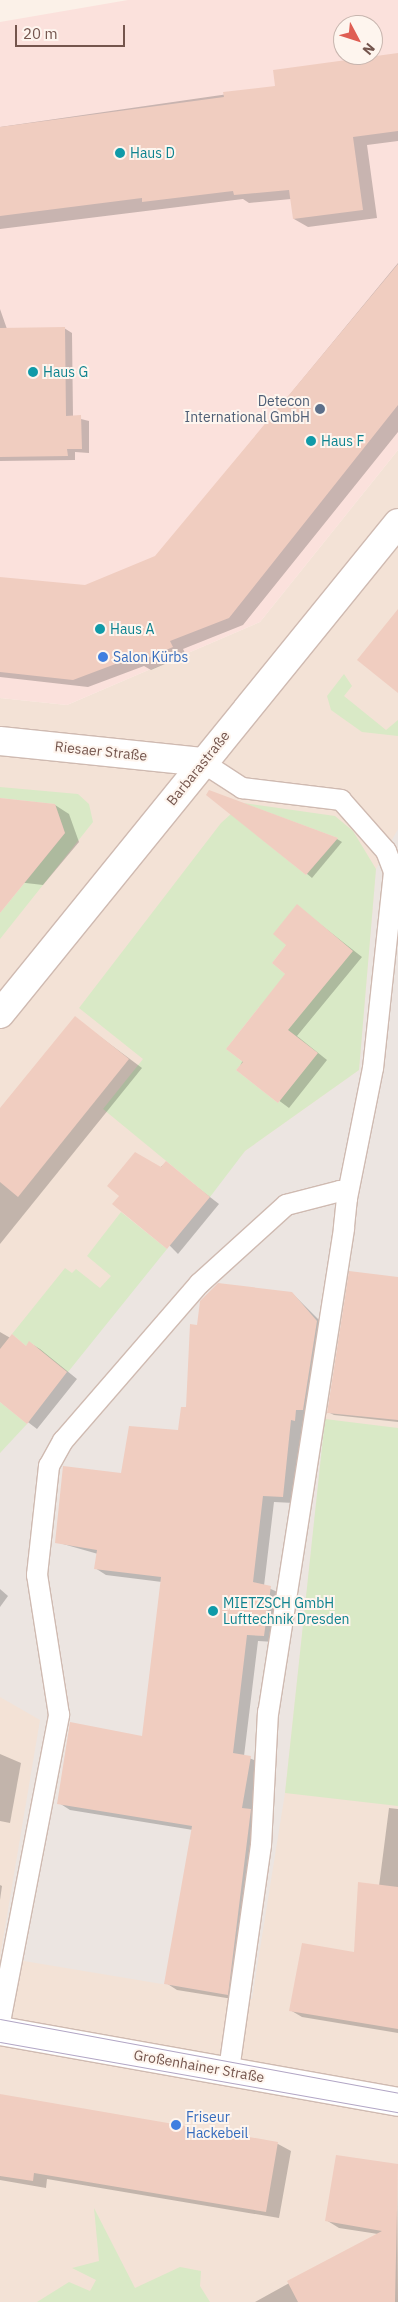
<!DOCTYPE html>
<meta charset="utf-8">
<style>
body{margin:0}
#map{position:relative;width:398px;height:2302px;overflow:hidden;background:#fbf1e8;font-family:"IBM Plex Sans",sans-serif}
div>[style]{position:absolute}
.residential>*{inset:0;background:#f3e2d6}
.commercial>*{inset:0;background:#fbe1dc}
.industrial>*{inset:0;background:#ece5e1}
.green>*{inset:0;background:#d9e9c6}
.shadow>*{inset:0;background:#0003}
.building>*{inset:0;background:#f0cdc0}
.roads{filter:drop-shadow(1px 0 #cfbab1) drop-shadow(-1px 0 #cfbab1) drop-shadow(0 1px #cfbab1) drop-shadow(0 -1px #cfbab1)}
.lane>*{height:20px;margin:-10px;padding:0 10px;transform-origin:10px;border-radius:10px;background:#fff}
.street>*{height:28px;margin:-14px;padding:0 14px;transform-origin:14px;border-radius:14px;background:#fff}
.secondary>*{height:28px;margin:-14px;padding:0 14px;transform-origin:14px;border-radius:14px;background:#fff}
.tram>*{height:1px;margin:-0.5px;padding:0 0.5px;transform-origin:0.5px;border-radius:0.5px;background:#b2a6c5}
.dots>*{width:14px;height:14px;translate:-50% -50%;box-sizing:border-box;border:2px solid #fef5ee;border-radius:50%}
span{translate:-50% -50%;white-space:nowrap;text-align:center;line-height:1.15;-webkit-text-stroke:4px #fef5ee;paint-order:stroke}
.culture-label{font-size:14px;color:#0d838f}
.left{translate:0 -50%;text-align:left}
.service-label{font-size:14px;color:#4e5e75}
.right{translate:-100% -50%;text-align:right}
.shop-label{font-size:14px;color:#366cbe}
.street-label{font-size:14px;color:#74554d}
.north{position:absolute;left:333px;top:15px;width:50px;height:50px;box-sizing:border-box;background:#fef5ee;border:1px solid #c7b5ae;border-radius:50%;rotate:130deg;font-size:14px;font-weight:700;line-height:20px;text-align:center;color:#74554d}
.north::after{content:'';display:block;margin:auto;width:18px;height:22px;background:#df5e53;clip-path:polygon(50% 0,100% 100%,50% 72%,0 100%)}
.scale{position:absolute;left:15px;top:25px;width:110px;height:22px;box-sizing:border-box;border:2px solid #74554d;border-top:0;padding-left:6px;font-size:15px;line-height:18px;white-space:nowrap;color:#74554d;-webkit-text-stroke:4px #fef5ee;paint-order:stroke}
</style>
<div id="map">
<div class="residential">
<div style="clip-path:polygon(398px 450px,398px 2302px,0 2302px,0 698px,67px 705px,260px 622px)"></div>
</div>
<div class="commercial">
<div style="clip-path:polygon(evenodd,128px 0,398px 0,398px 450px,260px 622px,67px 705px,0 698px,0 22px,128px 0,343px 25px,373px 25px,373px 55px,343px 55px,343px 25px)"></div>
</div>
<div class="industrial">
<div style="clip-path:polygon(398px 829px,398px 1420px,326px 1413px,285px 1793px,252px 1999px,0 1957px,40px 1720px,0 1697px,0 1453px,245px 1151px,359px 1070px,376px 869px)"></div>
</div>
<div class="green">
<div style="clip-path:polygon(344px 674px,352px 686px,344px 696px,386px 730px,398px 720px,398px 736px,362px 732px,331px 710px,327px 696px)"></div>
<div style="clip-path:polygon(0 787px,78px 794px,89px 804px,93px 822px,0 939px,0 913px,65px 833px,55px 804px,0 798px)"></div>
<div style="clip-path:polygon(evenodd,243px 803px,335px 816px,353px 831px,376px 869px,359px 1070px,245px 1151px,210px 1197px,103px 1109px,143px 1059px,79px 1008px,221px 823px,243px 803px,243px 803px,338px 838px,306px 875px,233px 816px,243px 803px,243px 803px,286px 945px,313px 998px,272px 963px,286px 945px,243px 803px,259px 1007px,317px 1053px,278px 1103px,236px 1070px,243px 1062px,226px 1049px,259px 1007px)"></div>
<div style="clip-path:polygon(121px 1212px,167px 1249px,68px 1372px,30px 1342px,26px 1346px,12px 1334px,65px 1268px,72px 1273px,76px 1269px,100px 1288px,111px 1276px,87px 1256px)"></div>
<div style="clip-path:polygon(0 1402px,27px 1424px,0 1453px)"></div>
<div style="clip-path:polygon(325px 1419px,398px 1428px,398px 1806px,285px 1793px)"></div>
<div style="clip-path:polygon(94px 2208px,135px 2288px,180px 2267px,201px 2271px,200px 2286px,210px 2302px,37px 2302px,69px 2282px,90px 2291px,96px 2280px,72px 2268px,99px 2261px)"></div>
</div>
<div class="shadow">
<div style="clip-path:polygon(398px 54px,398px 141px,367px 145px,377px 218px,308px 227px,294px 219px,291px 199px,249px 203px,243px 199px,0 229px,0 127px,276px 87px)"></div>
<div style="clip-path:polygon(398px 263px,398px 432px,243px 625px,183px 649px,186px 655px,151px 670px,144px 666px,88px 687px,0 677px,0 579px,85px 586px,156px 557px)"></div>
<div style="clip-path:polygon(0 309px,7px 329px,64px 328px,72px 333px,73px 417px,89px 421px,89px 453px,75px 452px,75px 460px,0 461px)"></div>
<div style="clip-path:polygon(209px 792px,337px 839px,342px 842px,312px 878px)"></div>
<div style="clip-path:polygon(0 800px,55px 805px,69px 814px,79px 842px,43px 885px,0 880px)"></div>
<div style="clip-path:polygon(297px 906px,362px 957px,297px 1036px,327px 1060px,289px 1108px,238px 1070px,286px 974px)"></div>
<div style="clip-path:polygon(75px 1018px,142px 1068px,0 1244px,0 1109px)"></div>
<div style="clip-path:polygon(166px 1163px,219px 1204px,178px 1254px,121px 1196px)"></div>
<div style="clip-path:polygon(398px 1278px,398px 1422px,334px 1415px,328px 1412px)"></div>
<div style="clip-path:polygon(292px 1293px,328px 1329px,306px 1427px,302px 1426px,294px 1503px,274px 1502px,264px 1586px,282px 1594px,275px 1642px,258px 1641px,244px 1756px,262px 1763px,262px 1817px,239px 2000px,177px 1990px,166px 1983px,193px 1830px,70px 1810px,59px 1803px,143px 1738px,162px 1582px,106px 1575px,95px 1568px,98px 1554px,56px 1542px,122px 1474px,180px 1432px,187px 1408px,198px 1326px)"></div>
<div style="clip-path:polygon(0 1332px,26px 1347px,30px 1343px,40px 1349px,77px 1379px,37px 1429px,0 1401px)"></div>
<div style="clip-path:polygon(0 1589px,8px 1596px,0 1607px)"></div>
<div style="clip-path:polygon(0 1754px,21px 1763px,10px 1823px,0 1821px)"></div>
<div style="clip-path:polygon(389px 1808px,398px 1809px,398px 2033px,302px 2017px,290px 2010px,356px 1953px,379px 1886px)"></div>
<div style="clip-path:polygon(0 1885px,2px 1886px,0 1900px)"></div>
<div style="clip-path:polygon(0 2098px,278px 2144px,291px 2151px,279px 2218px,47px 2179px,46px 2188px,0 2180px)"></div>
<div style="clip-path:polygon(397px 2165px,398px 2302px,255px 2302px,378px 2234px,339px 2228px,326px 2220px)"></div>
</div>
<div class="building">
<div style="clip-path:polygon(398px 53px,398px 131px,353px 137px,363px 210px,293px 219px,289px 190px,234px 195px,233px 191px,142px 202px,142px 198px,0 216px,0 127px,224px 97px,223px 92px,275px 86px,273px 70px)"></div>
<div style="clip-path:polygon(398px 264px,398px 405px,229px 618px,170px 641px,173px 647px,136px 663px,134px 657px,73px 680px,0 672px,0 577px,85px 585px,155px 556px)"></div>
<div style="clip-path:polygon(65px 327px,66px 416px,81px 415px,82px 449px,67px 449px,68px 456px,0 457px,0 328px)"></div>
<div style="clip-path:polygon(398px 609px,398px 693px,357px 660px)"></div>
<div style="clip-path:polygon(209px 790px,338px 838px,306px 875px,206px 795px)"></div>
<div style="clip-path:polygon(0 798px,55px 804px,65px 833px,0 913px)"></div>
<div style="clip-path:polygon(297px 904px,353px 951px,288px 1030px,318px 1053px,278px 1103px,236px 1070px,243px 1062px,226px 1049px,285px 974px,272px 963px,286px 945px,273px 934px)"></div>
<div style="clip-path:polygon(75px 1016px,129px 1059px,18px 1197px,0 1182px,0 1108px)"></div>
<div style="clip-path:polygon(135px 1152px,161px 1167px,166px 1161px,210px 1197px,167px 1249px,112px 1204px,119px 1196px,107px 1186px)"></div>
<div style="clip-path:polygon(349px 1271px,398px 1277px,398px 1420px,327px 1413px)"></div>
<div style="clip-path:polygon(218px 1283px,292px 1292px,317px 1321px,303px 1410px,296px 1410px,295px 1421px,291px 1420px,283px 1497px,263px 1496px,253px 1582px,271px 1586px,264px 1636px,247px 1635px,233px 1753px,251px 1756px,242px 1808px,251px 1809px,228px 1995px,164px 1984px,192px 1826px,57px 1804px,70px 1722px,142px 1736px,161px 1577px,94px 1569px,97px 1550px,55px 1543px,63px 1466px,121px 1473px,129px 1426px,178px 1430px,181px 1407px,186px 1407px,190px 1324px,197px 1325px,200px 1301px)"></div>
<div style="clip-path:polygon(12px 1334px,26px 1346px,29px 1341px,67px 1372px,27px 1424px,0 1402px,0 1349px)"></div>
<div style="clip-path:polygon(358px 1882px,398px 1887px,398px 2029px,289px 2011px,302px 1943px,354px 1952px)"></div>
<div style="clip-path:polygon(0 2094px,278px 2142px,266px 2212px,34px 2173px,33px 2181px,0 2176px)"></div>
<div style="clip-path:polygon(336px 2155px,398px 2164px,395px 2302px,298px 2302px,287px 2281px,382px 2231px,325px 2221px)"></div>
</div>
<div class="roads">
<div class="lane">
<div style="left:202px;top:762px;width:48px;rotate:33deg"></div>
<div style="left:242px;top:788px;width:100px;rotate:6.9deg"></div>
<div style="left:341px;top:800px;width:68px;rotate:48.6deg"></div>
<div style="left:386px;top:851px;width:22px;rotate:69deg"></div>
<div style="left:394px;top:872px;width:197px;rotate:96.1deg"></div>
<div style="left:373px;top:1068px;width:133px;rotate:101.3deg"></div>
<div style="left:0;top:2022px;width:313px;rotate:-79.1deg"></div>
<div style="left:59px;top:1715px;width:142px;rotate:-98.9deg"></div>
<div style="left:37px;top:1575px;width:110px;rotate:-83.7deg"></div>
<div style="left:49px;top:1466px;width:29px;rotate:-61deg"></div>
<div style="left:63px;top:1441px;width:208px;rotate:-49.1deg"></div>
<div style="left:199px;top:1284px;width:118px;rotate:-42.2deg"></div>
<div style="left:286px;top:1205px;width:56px;rotate:-14.5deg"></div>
<div style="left:340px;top:1191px;width:10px;rotate:45deg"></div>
<div style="left:347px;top:1198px;width:31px;rotate:96deg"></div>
<div style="left:344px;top:1229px;width:489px;rotate:98.9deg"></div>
<div style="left:268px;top:1712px;width:133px;rotate:93deg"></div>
<div style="left:261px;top:1845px;width:228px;rotate:98.1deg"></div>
</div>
<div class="street">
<div style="left:0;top:741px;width:203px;rotate:5.9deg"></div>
<div style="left:0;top:1014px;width:632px;rotate:-50.97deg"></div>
</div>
<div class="secondary">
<div style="left:0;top:2031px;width:404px;rotate:10.1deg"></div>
</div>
</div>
<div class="tram">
<div style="left:0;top:2019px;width:405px;rotate:10.5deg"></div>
<div style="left:0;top:2042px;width:404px;rotate:10deg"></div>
</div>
<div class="dots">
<div style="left:120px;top:153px;background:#0f9aa8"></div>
<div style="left:33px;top:372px;background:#0f9aa8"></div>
<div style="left:320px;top:409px;background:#5c6f8a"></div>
<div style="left:311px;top:441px;background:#0f9aa8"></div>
<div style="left:100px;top:629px;background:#0f9aa8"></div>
<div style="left:103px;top:657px;background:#3f7fe0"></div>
<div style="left:213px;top:1611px;background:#0f9aa8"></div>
<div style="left:176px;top:2125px;background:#3f7fe0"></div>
</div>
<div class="culture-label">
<span class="left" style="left:130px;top:153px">Haus D</span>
<span class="left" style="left:43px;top:372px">Haus G</span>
<span class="left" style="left:321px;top:441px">Haus F</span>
<span class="left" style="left:110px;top:629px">Haus A</span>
<span class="left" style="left:223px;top:1611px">MIETZSCH GmbH<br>Lufttechnik Dresden</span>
</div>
<div class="service-label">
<span class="right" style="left:310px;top:409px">Detecon<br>International GmbH</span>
</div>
<div class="shop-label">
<span class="left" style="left:113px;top:657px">Salon Kürbs</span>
<span class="left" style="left:186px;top:2125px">Friseur<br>Hackebeil</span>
</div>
<div class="street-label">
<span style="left:101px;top:751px;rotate:6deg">Riesaer Straße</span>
<span style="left:198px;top:768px;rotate:-51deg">Barbarastraße</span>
<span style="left:199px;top:2066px;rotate:10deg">Großenhainer Straße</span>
</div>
<div class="north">N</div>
<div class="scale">20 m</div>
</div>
